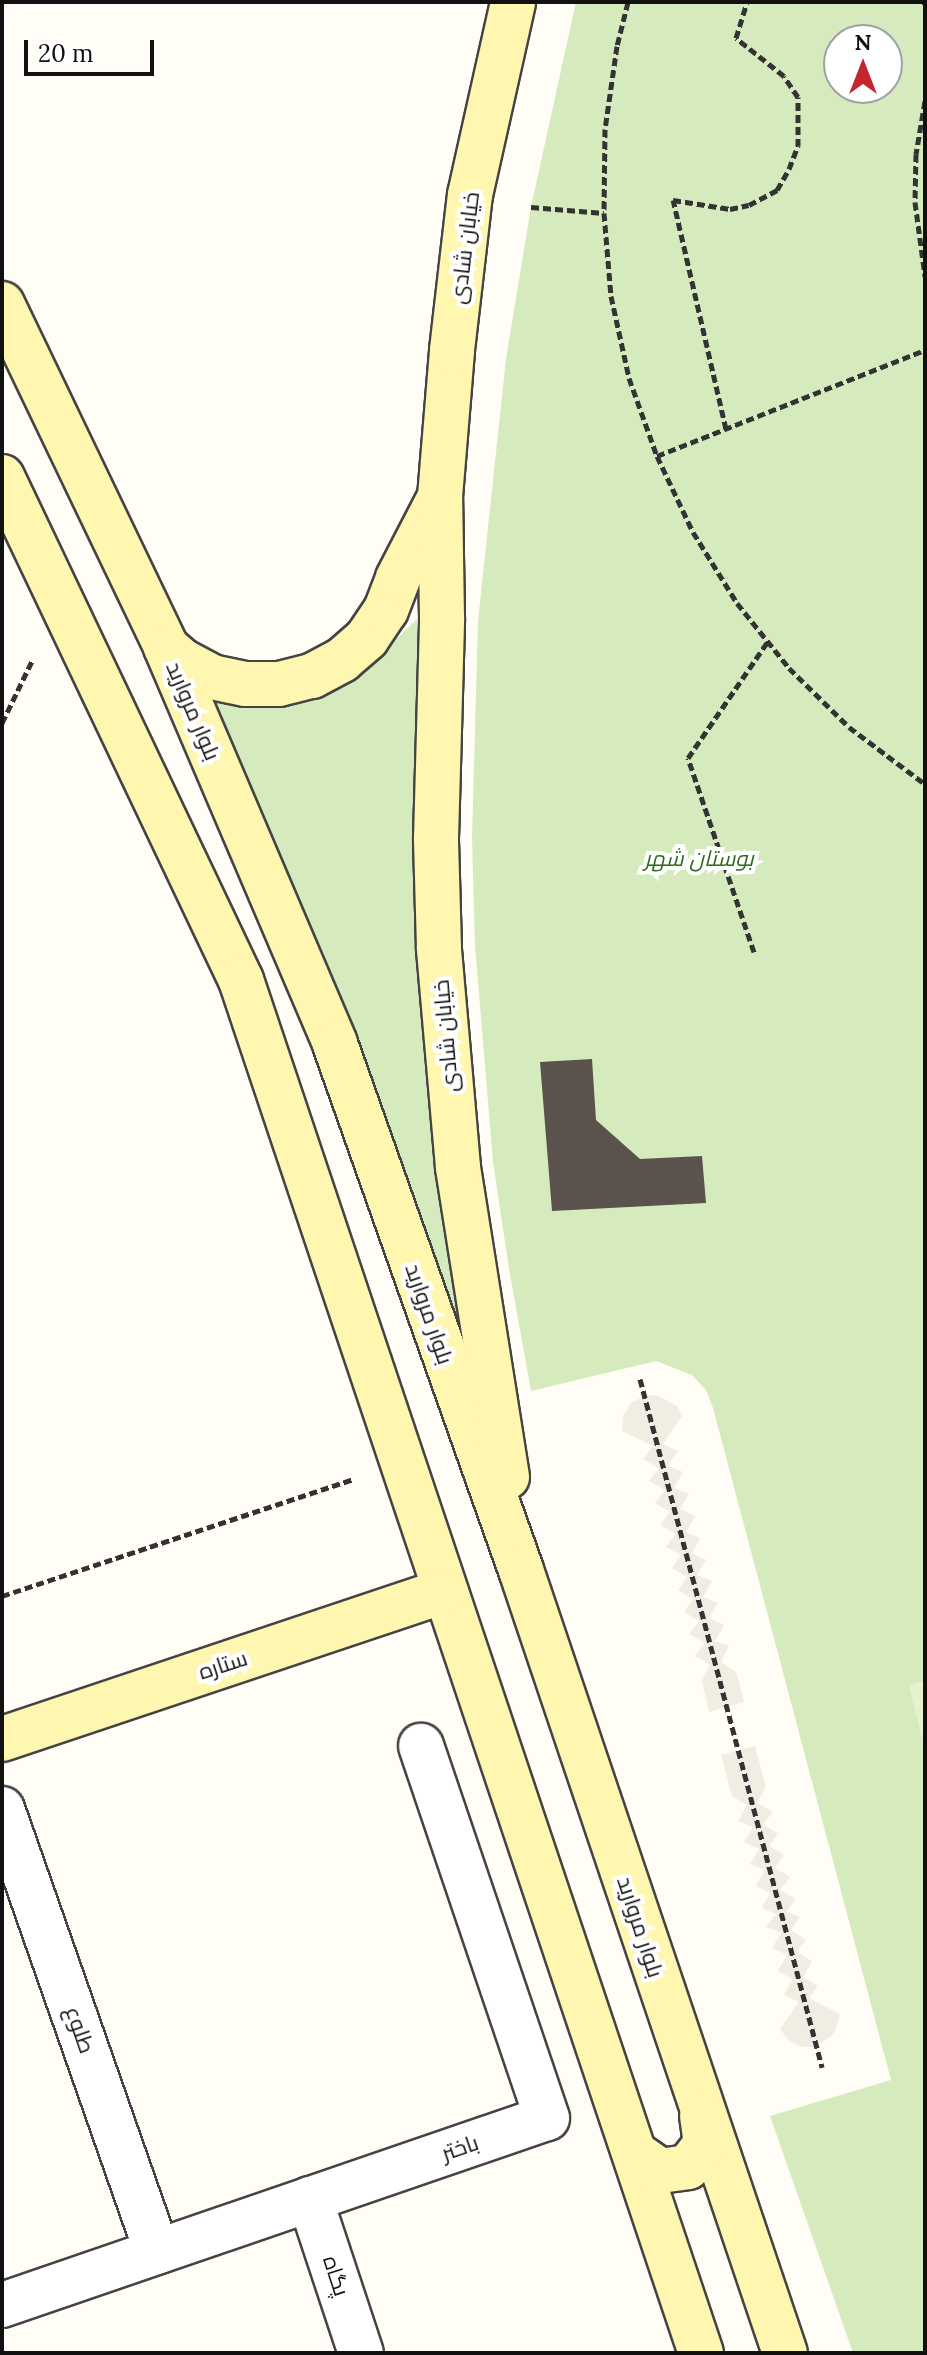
<!DOCTYPE html>
<meta charset="utf-8">
<style>
body{margin:0}
#map{position:relative;width:927px;height:2355px;overflow:hidden;background:#fffdf5;font-family:Lora,Cairo,serif}
div>[style]{position:absolute}
.green>*{inset:0;background:#d5ebbd}
.pitch>*{inset:0;background:#e6f2cf}
.plaza>*{inset:0;background:#f1ede2}
.building>*{inset:0;background:#5a524d}
.path>*{height:5px;margin-top:-2.5px;transform-origin:0;background:repeating-linear-gradient(90deg,#333 0 8px,transparent 0 12px)}
.roads{filter:drop-shadow(2px 0 #444) drop-shadow(-2px 0 #444) drop-shadow(0 2px #444) drop-shadow(0 -2px #444)}
.street>*{height:44px;margin:-22px;padding:0 22px;transform-origin:22px;border-radius:22px;background:#fff}
.secondary>*{height:44px;margin:-22px;padding:0 22px;transform-origin:22px;border-radius:22px;background:#fff6b0}
span{translate:-50% -50%;white-space:nowrap;text-align:center;line-height:1.15;-webkit-text-stroke:8px #fff;paint-order:stroke}
.street-label{font-size:22px;color:#111}
.park-label{font-size:22px;color:#2f6b1f;font-style:italic}
.frame{position:absolute;inset:0;border:4px solid #111;pointer-events:none}
.north{position:absolute;left:823px;top:24px;width:80px;height:80px;box-sizing:border-box;background:#fff;border:2px solid #a0a0a0;border-radius:50%;rotate:0deg;font-size:22px;font-weight:700;line-height:32px;text-align:center;color:#111}
.north::after{content:'';display:block;margin:auto;width:28px;height:36px;background:#c4262e;clip-path:polygon(50% 0,100% 100%,50% 72%,0 100%)}
.scale{position:absolute;left:24px;top:40px;width:130px;height:36px;box-sizing:border-box;border:4px solid #111;border-top:0;padding-left:10px;font-size:24px;line-height:28px;white-space:nowrap;color:#111;-webkit-text-stroke:6px #fff;paint-order:stroke}
</style>
<div id="map">
<div class="green">
<div style="clip-path:polygon(evenodd,576px 2px,925px 2px,925px 2353px,853px 2353px,770px 2116px,891px 2080px,713px 1408px,706px 1390px,692px 1375px,656px 1361px,531px 1391px,509px 1269px,493px 1162px,475px 946px,472px 837px,478px 621px,506px 359px,531px 207px,576px 2px,839px 40px,887px 40px,887px 88px,839px 88px,839px 40px)"></div>
<div style="clip-path:polygon(420px 616px,413px 838px,424px 1059px,435px 1169px,471px 1388px,437px 1269px,356px 1036px,259px 808px,204px 698px,242px 707px,282px 707px,320px 697px,355px 679px)"></div>
</div>
<div class="pitch">
<div style="clip-path:polygon(925px 1681px,925px 1750px,909px 1685px)"></div>
</div>
<div class="plaza">
<div style="clip-path:polygon(657px 1395px,677px 1406px,682px 1416px,663px 1444px,678px 1451px,668px 1466px,683px 1472px,674px 1488px,689px 1494px,680px 1509px,695px 1516px,686px 1532px,700px 1538px,692px 1553px,706px 1560px,697px 1575px,712px 1581px,703px 1597px,718px 1603px,709px 1618px,724px 1625px,715px 1641px,729px 1646px,721px 1662px,736px 1672px,744px 1702px,709px 1712px,702px 1680px,710px 1665px,695px 1656px,705px 1643px,689px 1634px,699px 1621px,684px 1612px,693px 1599px,678px 1590px,687px 1577px,672px 1568px,681px 1555px,666px 1547px,676px 1534px,660px 1525px,670px 1512px,655px 1503px,665px 1490px,649px 1481px,659px 1468px,643px 1459px,653px 1446px,622px 1431px,623px 1416px,631px 1403px,645px 1396px)"></div>
<div style="clip-path:polygon(755px 1746px,766px 1787px,757px 1803px,773px 1812px,763px 1824px,778px 1834px,769px 1846px,784px 1855px,775px 1868px,790px 1877px,780px 1890px,796px 1899px,786px 1912px,800px 1917px,791px 1930px,806px 1940px,797px 1952px,812px 1961px,803px 1977px,818px 1986px,809px 1998px,840px 2014px,834px 2034px,816px 2047px,802px 2047px,789px 2041px,780px 2029px,799px 2002px,784px 1995px,793px 1979px,778px 1971px,787px 1955px,772px 1948px,781px 1933px,766px 1927px,776px 1914px,762px 1908px,770px 1893px,756px 1886px,765px 1870px,750px 1864px,759px 1849px,744px 1842px,753px 1827px,738px 1821px,747px 1805px,732px 1796px,721px 1755px)"></div>
</div>
<div class="building">
<div style="clip-path:polygon(592px 1059px,596px 1120px,640px 1159px,702px 1156px,706px 1203px,552px 1211px,540px 1062px)"></div>
</div>
<div class="path">
<div style="left:628px;top:2px;width:45px;rotate:104deg"></div>
<div style="left:617px;top:46px;width:84px;rotate:98.2deg"></div>
<div style="left:605px;top:129px;width:84px;rotate:90.7deg"></div>
<div style="left:604px;top:213px;width:83px;rotate:85.2deg"></div>
<div style="left:611px;top:296px;width:84px;rotate:77.6deg"></div>
<div style="left:629px;top:378px;width:83px;rotate:70.3deg"></div>
<div style="left:657px;top:456px;width:84px;rotate:64.7deg"></div>
<div style="left:693px;top:532px;width:84px;rotate:58.2deg"></div>
<div style="left:737px;top:603px;width:83px;rotate:51.3deg"></div>
<div style="left:789px;top:668px;width:84px;rotate:44.5deg"></div>
<div style="left:849px;top:727px;width:95px;rotate:36.9deg"></div>
<div style="left:923px;top:2px;width:2px;rotate:27deg"></div>
<div style="left:925px;top:101px;width:54px;rotate:99.6deg"></div>
<div style="left:916px;top:154px;width:48px;rotate:91.2deg"></div>
<div style="left:915px;top:202px;width:75px;rotate:82.3deg"></div>
<div style="left:531px;top:207px;width:73px;rotate:4.7deg"></div>
<div style="left:726px;top:429px;width:235px;rotate:-103deg"></div>
<div style="left:673px;top:200px;width:58px;rotate:9deg"></div>
<div style="left:730px;top:209px;width:19px;rotate:-12deg"></div>
<div style="left:749px;top:205px;width:32px;rotate:-28deg"></div>
<div style="left:777px;top:190px;width:24px;rotate:-60deg"></div>
<div style="left:789px;top:169px;width:25px;rotate:-69deg"></div>
<div style="left:798px;top:146px;width:49px;rotate:-90deg"></div>
<div style="left:798px;top:97px;width:25px;rotate:-124deg"></div>
<div style="left:784px;top:76px;width:61px;rotate:-141.6deg"></div>
<div style="left:736px;top:38px;width:38px;rotate:-73deg"></div>
<div style="left:657px;top:456px;width:288px;rotate:-21.6deg"></div>
<div style="left:2px;top:723px;width:69px;rotate:-64.2deg"></div>
<div style="left:754px;top:952px;width:205px;rotate:-108.8deg"></div>
<div style="left:688px;top:758px;width:142px;rotate:-55.6deg"></div>
<div style="left:640px;top:1379px;width:712px;rotate:75.18deg"></div>
<div style="left:2px;top:1596px;width:371px;rotate:-18.4deg"></div>
</div>
<div class="roads">
<div class="street">
<div style="left:2px;top:1809px;width:469px;rotate:70.7deg"></div>
<div style="left:310px;top:2199px;width:162px;rotate:71.7deg"></div>
<div style="left:2px;top:2305px;width:576px;rotate:-18.94deg"></div>
<div style="left:547px;top:2118px;width:393px;rotate:-108.7deg"></div>
</div>
<div class="secondary">
<div style="left:2px;top:304px;width:380px;rotate:64.4deg"></div>
<div style="left:166px;top:647px;width:431px;rotate:66.9deg"></div>
<div style="left:335px;top:1044px;width:558px;rotate:70.53deg"></div>
<div style="left:521px;top:1570px;width:826px;rotate:71.37deg"></div>
<div style="left:2px;top:477px;width:557px;rotate:64.59deg"></div>
<div style="left:241px;top:980px;width:1448px;rotate:71.48deg"></div>
<div style="left:166px;top:647px;width:21px;rotate:41deg"></div>
<div style="left:182px;top:661px;width:34px;rotate:28deg"></div>
<div style="left:212px;top:677px;width:34px;rotate:12deg"></div>
<div style="left:245px;top:684px;width:34px"></div>
<div style="left:279px;top:684px;width:34px;rotate:-14deg"></div>
<div style="left:312px;top:676px;width:34px;rotate:-28deg"></div>
<div style="left:342px;top:660px;width:33px;rotate:-41deg"></div>
<div style="left:367px;top:638px;width:34px;rotate:-56deg"></div>
<div style="left:386px;top:610px;width:34px;rotate:-69deg"></div>
<div style="left:398px;top:578px;width:89px;rotate:-62.6deg"></div>
<div style="left:507px;top:1477px;width:314px;rotate:-99deg"></div>
<div style="left:458px;top:1167px;width:220px;rotate:-95deg"></div>
<div style="left:439px;top:948px;width:110px;rotate:-91.6deg"></div>
<div style="left:436px;top:838px;width:220px;rotate:-88.4deg"></div>
<div style="left:442px;top:618px;width:121px;rotate:-90.9deg"></div>
<div style="left:440px;top:497px;width:147px;rotate:-85.3deg"></div>
<div style="left:452px;top:350px;width:156px;rotate:-83.4deg"></div>
<div style="left:470px;top:195px;width:198px;rotate:-77.4deg"></div>
<div style="left:2px;top:1739px;width:466px;rotate:-18.5deg"></div>
<div style="left:636px;top:2154px;width:29px;rotate:35deg"></div>
<div style="left:660px;top:2171px;width:28px;rotate:-8deg"></div>
<div style="left:688px;top:2167px;width:29px;rotate:-52deg"></div>
<div style="left:706px;top:2144px;width:28px;rotate:-98deg"></div>
</div>
</div>
<div class="street-label">
<span style="left:465px;top:248px;rotate:-83deg">خیابان شادی</span>
<span style="left:193px;top:711px;rotate:67deg">بلوار مروارید</span>
<span style="left:446px;top:1036px;rotate:-95deg">خیابان شادی</span>
<span style="left:429px;top:1314px;rotate:71deg">بلوار مروارید</span>
<span style="left:223px;top:1665px;rotate:-18deg">ستاره</span>
<span style="left:640px;top:1927px;rotate:72deg">بلوار مروارید</span>
<span style="left:80px;top:2030px;rotate:71deg">طلوع</span>
<span style="left:460px;top:2148px;rotate:-19deg">باختر</span>
<span style="left:336px;top:2276px;rotate:72deg">پگاه</span>
</div>
<div class="park-label">
<span style="left:699px;top:859px">بوستان شهر</span>
</div>
<div class="frame"></div>
<div class="north">N</div>
<div class="scale">20 m</div>
</div>
